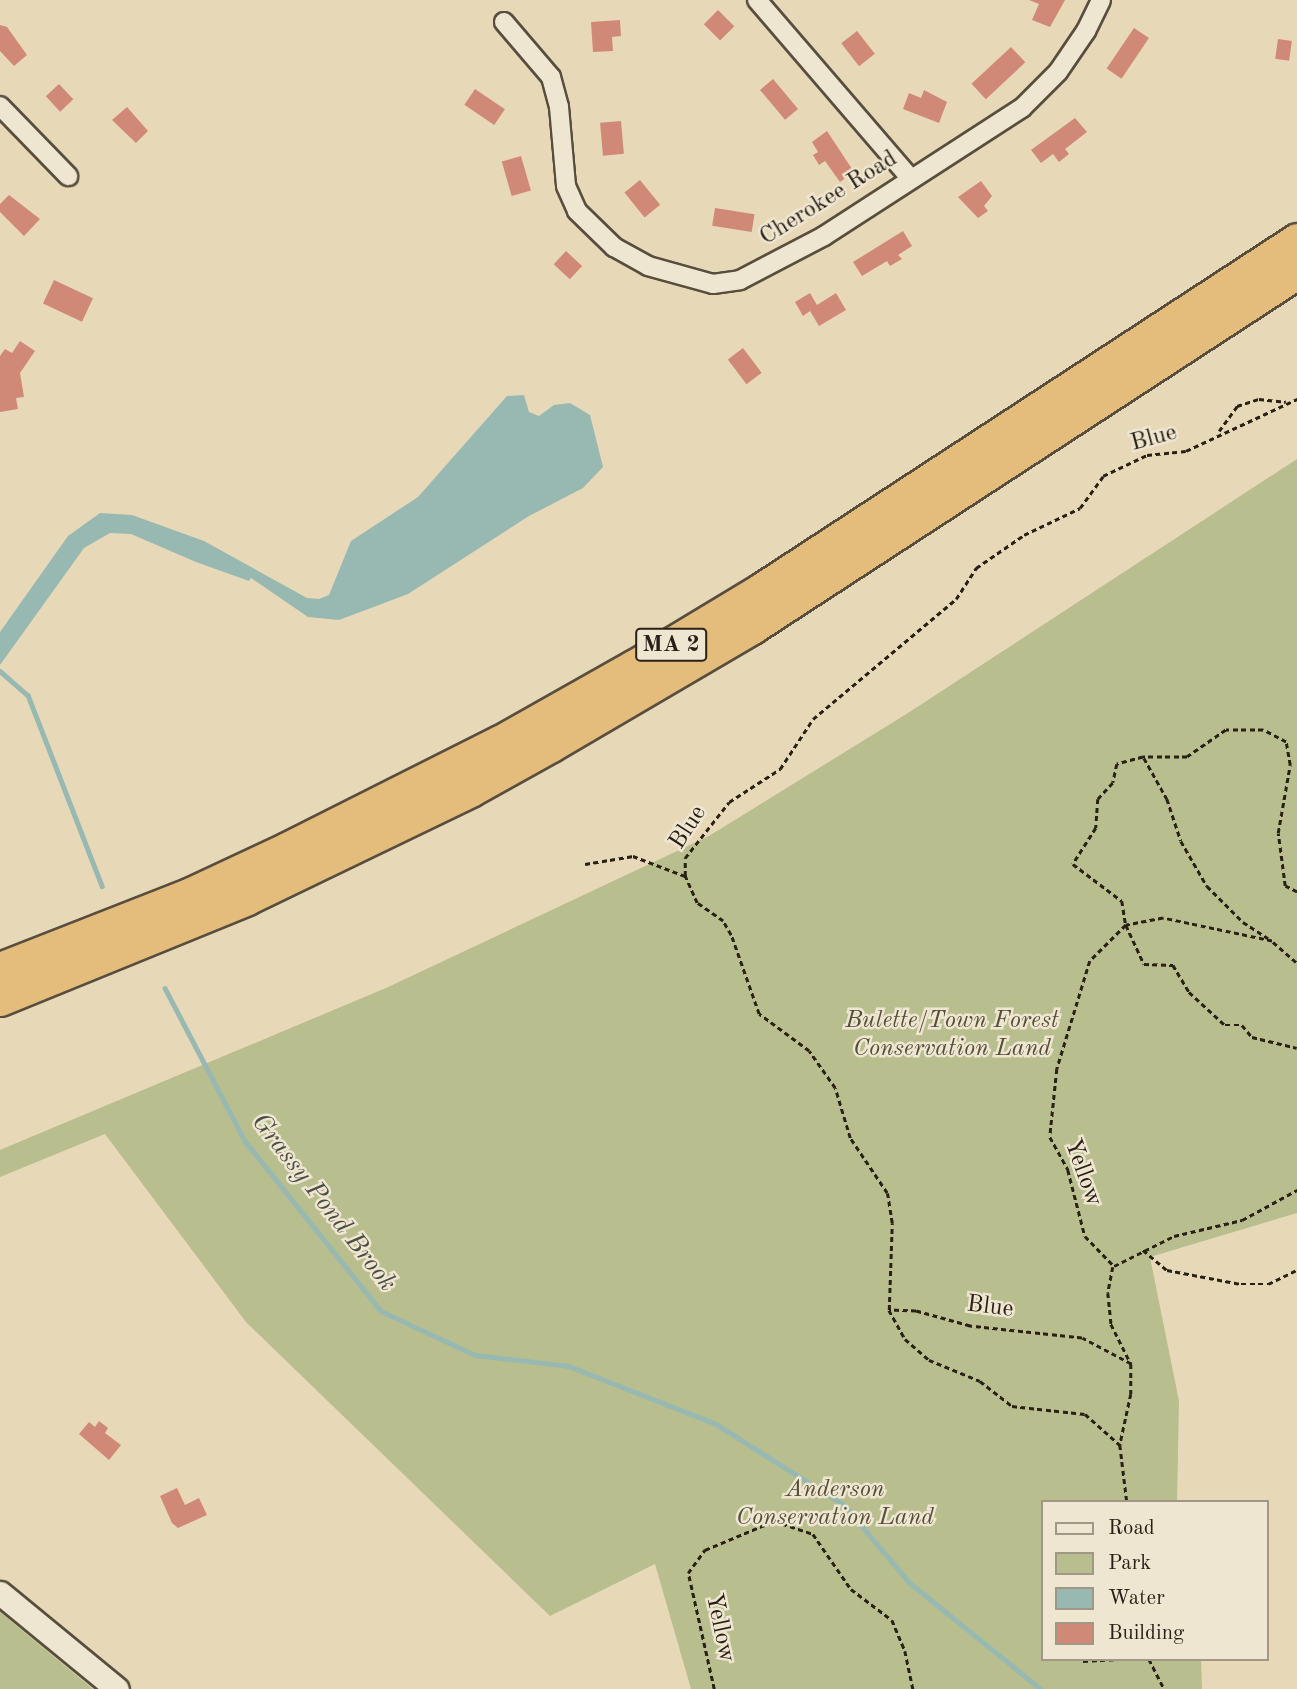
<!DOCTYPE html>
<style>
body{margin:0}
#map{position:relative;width:1297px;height:1689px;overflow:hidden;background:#e7d8b8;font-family:"Old Standard TT",serif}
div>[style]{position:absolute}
.green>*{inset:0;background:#b8be8d}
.water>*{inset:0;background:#97b9b2}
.stream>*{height:4.5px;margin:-2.25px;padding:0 2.25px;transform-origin:2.25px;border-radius:2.25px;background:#97b9b2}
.building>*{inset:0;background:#d08977;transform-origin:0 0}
.path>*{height:2.5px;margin-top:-1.25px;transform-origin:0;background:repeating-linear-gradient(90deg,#292016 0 5px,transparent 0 8.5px)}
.roads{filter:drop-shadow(2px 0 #584e3e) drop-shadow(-2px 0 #584e3e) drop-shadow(0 2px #584e3e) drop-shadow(0 -2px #584e3e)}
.minor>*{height:18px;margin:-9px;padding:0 9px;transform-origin:9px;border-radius:9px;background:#efe6d1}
.tertiary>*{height:23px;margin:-11.5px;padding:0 11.5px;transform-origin:11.5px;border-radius:11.5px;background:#efe6d1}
.motorway>*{height:33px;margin:-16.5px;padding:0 16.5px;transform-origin:16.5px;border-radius:16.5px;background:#e4bc7c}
span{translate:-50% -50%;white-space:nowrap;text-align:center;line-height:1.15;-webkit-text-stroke:5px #efe6d1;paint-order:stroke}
.shield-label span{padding:2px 5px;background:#efe6d1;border:2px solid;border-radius:5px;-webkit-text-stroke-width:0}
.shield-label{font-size:23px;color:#292016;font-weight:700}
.street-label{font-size:24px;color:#292016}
.park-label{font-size:24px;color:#544f3a;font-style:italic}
.water-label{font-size:26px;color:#4a4e45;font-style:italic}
.legend{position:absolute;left:1041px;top:1500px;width:228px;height:161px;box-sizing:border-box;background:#efe6d1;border:2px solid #a09786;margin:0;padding:9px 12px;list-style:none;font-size:21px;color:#292016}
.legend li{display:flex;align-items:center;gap:14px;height:35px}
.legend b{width:35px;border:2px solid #a09786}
</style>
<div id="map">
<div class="green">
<div style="clip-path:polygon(1297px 459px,1297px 1213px,1150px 1257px,1179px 1401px,1177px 1502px,1043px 1502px,1043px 1659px,1201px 1659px,1202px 1689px,691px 1689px,655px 1564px,550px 1616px,246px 1322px,105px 1134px,0 1177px,0 1150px,386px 988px,709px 836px,908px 713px)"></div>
<div style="clip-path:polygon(0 1612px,93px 1689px,0 1689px)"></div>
</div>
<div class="water">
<div style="clip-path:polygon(524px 395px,529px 412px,539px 416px,554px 405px,570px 403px,590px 415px,603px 467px,583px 488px,529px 516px,408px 594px,339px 620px,308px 617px,251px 578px,249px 581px,196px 562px,131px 534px,110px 533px,84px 548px,0 665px,0 632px,68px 536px,100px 513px,132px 515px,204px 541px,307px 598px,319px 599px,329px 595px,351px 541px,418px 497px,507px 396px)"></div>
</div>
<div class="stream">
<div style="left:0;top:671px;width:37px;rotate:41deg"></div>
<div style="left:28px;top:695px;width:205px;rotate:68.8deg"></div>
<div style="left:165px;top:988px;width:173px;rotate:62.4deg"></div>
<div style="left:245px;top:1141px;width:218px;rotate:51.3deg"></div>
<div style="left:381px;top:1311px;width:104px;rotate:25.1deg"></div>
<div style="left:475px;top:1355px;width:95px;rotate:6.7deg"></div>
<div style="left:569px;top:1366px;width:158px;rotate:21.5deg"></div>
<div style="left:716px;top:1424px;width:151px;rotate:32.3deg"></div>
<div style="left:844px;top:1505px;width:102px;rotate:49.8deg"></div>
<div style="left:910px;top:1583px;width:169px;rotate:39deg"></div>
</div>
<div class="building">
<div style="clip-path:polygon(1029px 0,1065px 0,1050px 27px,1032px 20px,1039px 4px)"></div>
<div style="left:718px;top:10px;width:23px;height:20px;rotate:45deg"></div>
<div style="clip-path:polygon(620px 20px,621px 36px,612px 37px,613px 51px,593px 52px,591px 22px)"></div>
<div style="clip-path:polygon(0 25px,7px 27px,27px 55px,14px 66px,0 51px)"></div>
<div style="left:1134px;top:28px;width:18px;height:49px;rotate:34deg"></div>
<div style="left:857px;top:31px;width:29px;height:20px;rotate:52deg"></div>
<div style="left:1278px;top:39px;width:14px;height:20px;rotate:8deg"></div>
<div style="left:1011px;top:47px;width:21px;height:54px;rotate:47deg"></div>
<div style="left:773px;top:79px;width:39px;height:17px;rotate:50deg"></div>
<div style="left:59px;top:84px;width:21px;height:18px;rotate:47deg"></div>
<div style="left:475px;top:89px;width:36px;height:19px;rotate:34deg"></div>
<div style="clip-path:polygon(924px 90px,947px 102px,939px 123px,903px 109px,909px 93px,921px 98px)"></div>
<div style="clip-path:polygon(127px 107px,148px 131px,136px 143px,112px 120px)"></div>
<div style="clip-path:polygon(1075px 118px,1087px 132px,1065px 149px,1069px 154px,1059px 162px,1053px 154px,1041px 163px,1031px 150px)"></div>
<div style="left:621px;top:121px;width:33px;height:21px;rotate:85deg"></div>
<div style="clip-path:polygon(827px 131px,854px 172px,840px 182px,825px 161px,819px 165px,813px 155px,818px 152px,812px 142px)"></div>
<div style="left:521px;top:156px;width:36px;height:20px;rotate:74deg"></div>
<div style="left:640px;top:180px;width:32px;height:20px;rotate:51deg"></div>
<div style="clip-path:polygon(981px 181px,992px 196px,984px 206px,988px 211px,978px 218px,958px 197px)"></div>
<div style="clip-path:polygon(9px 195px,40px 219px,24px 236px,0 212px,0 204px)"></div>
<div style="left:715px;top:208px;width:40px;height:18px;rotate:9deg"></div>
<div style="clip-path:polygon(903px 231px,912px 246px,898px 255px,902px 259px,890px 266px,887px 261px,862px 276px,853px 262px)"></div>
<div style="left:566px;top:251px;width:22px;height:18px;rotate:43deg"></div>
<div style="left:54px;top:280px;width:43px;height:26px;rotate:25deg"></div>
<div style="clip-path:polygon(810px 293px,817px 305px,836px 293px,846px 310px,819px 326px,810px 311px,803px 316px,795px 302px)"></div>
<div style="clip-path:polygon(20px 341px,35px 351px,20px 373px,24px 397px,16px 398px,18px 409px,0 412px,0 356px,5px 349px,12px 353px)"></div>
<div style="left:743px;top:348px;width:31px;height:19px;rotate:53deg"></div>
<div style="clip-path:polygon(99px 1421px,108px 1428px,105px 1433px,121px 1445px,109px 1460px,79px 1434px,89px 1422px,95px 1427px)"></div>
<div style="clip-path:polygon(177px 1488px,185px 1505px,199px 1498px,207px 1515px,178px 1528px,172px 1523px,160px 1496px)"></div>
</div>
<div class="path">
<div style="left:1219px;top:431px;width:31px;rotate:-54deg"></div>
<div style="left:1237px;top:406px;width:23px;rotate:-18deg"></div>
<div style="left:1259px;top:399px;width:27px;rotate:6deg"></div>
<div style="left:1144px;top:758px;width:47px;rotate:60.7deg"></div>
<div style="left:1167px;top:799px;width:44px;rotate:71.6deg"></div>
<div style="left:1181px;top:841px;width:52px;rotate:60deg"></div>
<div style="left:1207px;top:886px;width:51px;rotate:45deg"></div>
<div style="left:1243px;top:922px;width:30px;rotate:33deg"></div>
<div style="left:585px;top:864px;width:49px;rotate:-9.5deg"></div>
<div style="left:633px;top:856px;width:56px;rotate:21deg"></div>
<div style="left:1297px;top:892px;width:13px;rotate:-153deg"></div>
<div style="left:1285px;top:886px;width:53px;rotate:-97.5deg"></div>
<div style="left:1278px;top:833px;width:69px;rotate:-80deg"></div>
<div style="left:1290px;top:765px;width:23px;rotate:-100deg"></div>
<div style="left:1286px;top:742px;width:26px;rotate:-152deg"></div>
<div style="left:1263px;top:730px;width:37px;rotate:180deg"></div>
<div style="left:1226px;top:730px;width:47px;rotate:145.3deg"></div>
<div style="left:1187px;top:757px;width:44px;rotate:180deg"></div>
<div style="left:1143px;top:757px;width:27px;rotate:165deg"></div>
<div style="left:1117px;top:764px;width:19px;rotate:102deg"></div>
<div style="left:1113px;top:783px;width:22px;rotate:133deg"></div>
<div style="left:1098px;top:799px;width:29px;rotate:94deg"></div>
<div style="left:1096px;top:828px;width:43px;rotate:122.6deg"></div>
<div style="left:1073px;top:864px;width:61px;rotate:37.1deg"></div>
<div style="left:1122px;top:901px;width:24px;rotate:81deg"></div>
<div style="left:1126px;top:925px;width:51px;rotate:135deg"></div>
<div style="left:1090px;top:961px;width:113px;rotate:107deg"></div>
<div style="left:1057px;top:1069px;width:68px;rotate:95.9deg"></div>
<div style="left:1050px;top:1137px;width:38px;rotate:61deg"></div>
<div style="left:1068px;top:1170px;width:68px;rotate:75.6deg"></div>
<div style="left:1085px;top:1236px;width:42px;rotate:46deg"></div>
<div style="left:1114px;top:1266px;width:67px;rotate:-26.6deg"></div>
<div style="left:1174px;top:1236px;width:70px;rotate:-13.2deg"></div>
<div style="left:1242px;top:1220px;width:63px;rotate:-28.6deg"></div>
<div style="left:1272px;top:941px;width:111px;rotate:-168.1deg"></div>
<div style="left:1163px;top:918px;width:38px;rotate:169deg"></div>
<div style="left:1126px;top:925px;width:43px;rotate:65.2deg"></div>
<div style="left:1144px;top:964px;width:29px;rotate:2deg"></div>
<div style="left:1173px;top:965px;width:31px;rotate:59deg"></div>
<div style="left:1189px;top:992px;width:49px;rotate:42.5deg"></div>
<div style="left:1225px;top:1025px;width:17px"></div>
<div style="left:1242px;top:1025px;width:16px;rotate:50deg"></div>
<div style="left:1252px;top:1037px;width:46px;rotate:13.7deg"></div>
<div style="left:1273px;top:942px;width:32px;rotate:41deg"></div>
<div style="left:1143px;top:1250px;width:31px;rotate:40deg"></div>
<div style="left:1167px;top:1270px;width:75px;rotate:10.7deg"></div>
<div style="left:1241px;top:1284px;width:27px"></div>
<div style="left:1268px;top:1284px;width:32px;rotate:-26deg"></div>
<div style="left:1113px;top:1267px;width:26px;rotate:101deg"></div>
<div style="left:1108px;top:1293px;width:31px;rotate:84deg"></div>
<div style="left:1111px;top:1324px;width:45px;rotate:63.4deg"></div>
<div style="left:1131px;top:1364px;width:30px;rotate:90deg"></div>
<div style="left:1131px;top:1394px;width:52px;rotate:102.2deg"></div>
<div style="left:1120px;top:1445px;width:57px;rotate:83deg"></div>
<div style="left:889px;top:1310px;width:33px;rotate:61deg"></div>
<div style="left:905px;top:1339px;width:32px;rotate:41deg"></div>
<div style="left:929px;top:1360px;width:55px;rotate:22.4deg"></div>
<div style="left:980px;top:1381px;width:41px;rotate:38deg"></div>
<div style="left:1012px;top:1406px;width:73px;rotate:6.3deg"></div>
<div style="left:1085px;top:1414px;width:47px;rotate:41.5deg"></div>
<div style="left:1131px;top:1364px;width:55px;rotate:-152deg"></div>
<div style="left:1082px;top:1338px;width:113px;rotate:-173.9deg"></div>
<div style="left:970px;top:1326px;width:56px;rotate:-164.5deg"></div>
<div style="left:916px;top:1311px;width:27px;rotate:-178deg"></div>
<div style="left:889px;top:1310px;width:87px;rotate:-88deg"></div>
<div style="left:892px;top:1223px;width:30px;rotate:-99deg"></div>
<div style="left:887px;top:1193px;width:66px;rotate:-123.9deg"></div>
<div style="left:850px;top:1138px;width:52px;rotate:-106.7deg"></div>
<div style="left:835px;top:1088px;width:45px;rotate:-125.1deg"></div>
<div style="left:809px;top:1051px;width:62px;rotate:-143.5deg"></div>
<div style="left:759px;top:1014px;width:84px;rotate:-109.5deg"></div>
<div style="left:731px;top:935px;width:16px;rotate:-120deg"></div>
<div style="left:723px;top:921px;width:32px;rotate:-145deg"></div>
<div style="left:697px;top:903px;width:30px;rotate:-114deg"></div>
<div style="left:685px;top:876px;width:18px;rotate:-90deg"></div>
<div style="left:685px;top:858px;width:71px;rotate:-51.8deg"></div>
<div style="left:729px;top:802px;width:61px;rotate:-32.9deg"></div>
<div style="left:780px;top:769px;width:60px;rotate:-56.6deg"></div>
<div style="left:813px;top:719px;width:187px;rotate:-40deg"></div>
<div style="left:956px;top:599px;width:37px;rotate:-57deg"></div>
<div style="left:976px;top:568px;width:58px;rotate:-34.5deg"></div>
<div style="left:1024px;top:535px;width:62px;rotate:-25.7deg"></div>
<div style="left:1080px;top:508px;width:39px;rotate:-54deg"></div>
<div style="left:1103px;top:476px;width:49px;rotate:-25.5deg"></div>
<div style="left:1147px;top:455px;width:39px;rotate:-6deg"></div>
<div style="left:1186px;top:451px;width:123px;rotate:-25.1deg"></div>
<div style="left:1149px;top:1659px;width:34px;rotate:63deg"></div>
<div style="left:1083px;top:1661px;width:36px;rotate:-3deg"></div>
<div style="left:714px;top:1689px;width:119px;rotate:-102.6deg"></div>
<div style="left:688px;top:1573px;width:29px;rotate:-54deg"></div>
<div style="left:705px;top:1550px;width:75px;rotate:-22.8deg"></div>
<div style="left:774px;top:1521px;width:41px;rotate:18.4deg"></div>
<div style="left:813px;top:1534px;width:67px;rotate:55.4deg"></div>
<div style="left:851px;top:1589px;width:51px;rotate:37.1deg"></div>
<div style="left:892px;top:1620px;width:34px;rotate:67deg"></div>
<div style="left:905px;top:1651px;width:39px;rotate:78deg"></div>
</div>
<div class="roads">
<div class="minor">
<div style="left:757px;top:0;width:235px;rotate:49.3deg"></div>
<div style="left:504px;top:22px;width:72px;rotate:49.5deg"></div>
<div style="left:551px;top:77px;width:31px;rotate:75deg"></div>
<div style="left:559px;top:107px;width:79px;rotate:84.9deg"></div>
<div style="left:566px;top:186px;width:27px;rotate:66deg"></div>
<div style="left:577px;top:211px;width:52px;rotate:44.2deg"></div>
<div style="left:614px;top:247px;width:39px;rotate:29deg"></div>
<div style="left:648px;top:266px;width:67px;rotate:15.5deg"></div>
<div style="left:713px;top:284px;width:27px;rotate:-8deg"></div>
<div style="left:740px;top:280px;width:95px;rotate:-27.6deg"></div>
<div style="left:824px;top:236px;width:236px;rotate:-32.9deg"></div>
<div style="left:1022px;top:108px;width:51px;rotate:-45deg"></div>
<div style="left:1058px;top:72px;width:50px;rotate:-55.7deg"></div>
<div style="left:1086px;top:31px;width:34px;rotate:-64deg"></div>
<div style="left:0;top:106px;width:98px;rotate:45.8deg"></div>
</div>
<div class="tertiary">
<div style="left:0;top:1593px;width:151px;rotate:39.4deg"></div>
</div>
<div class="motorway">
<div style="left:0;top:969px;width:203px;rotate:-21.4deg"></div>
<div style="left:189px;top:895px;width:108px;rotate:-25.1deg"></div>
<div style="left:287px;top:849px;width:238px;rotate:-26.7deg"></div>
<div style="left:500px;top:742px;width:155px;rotate:-29.4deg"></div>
<div style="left:635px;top:666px;width:147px;rotate:-31.1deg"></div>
<div style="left:761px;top:590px;width:640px;rotate:-33.14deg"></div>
<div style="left:0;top:999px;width:267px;rotate:-22.2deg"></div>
<div style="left:247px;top:898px;width:248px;rotate:-25.8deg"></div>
<div style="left:470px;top:790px;width:93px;rotate:-29.1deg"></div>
<div style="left:551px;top:745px;width:233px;rotate:-30.4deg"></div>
<div style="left:752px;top:627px;width:650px;rotate:-33.08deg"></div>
</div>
</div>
<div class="shield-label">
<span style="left:671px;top:645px">MA 2</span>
</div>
<div class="street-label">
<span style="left:829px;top:199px;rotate:-32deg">Cherokee Road</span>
<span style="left:1154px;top:439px;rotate:-15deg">Blue</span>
<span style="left:689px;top:828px;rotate:-57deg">Blue</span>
<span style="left:1082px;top:1173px;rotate:70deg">Yellow</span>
<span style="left:990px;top:1308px;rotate:7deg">Blue</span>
<span style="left:719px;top:1628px;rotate:78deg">Yellow</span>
</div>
<div class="park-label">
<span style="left:952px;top:1036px">Bulette/Town Forest<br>Conservation Land</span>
<span style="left:835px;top:1505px">Anderson<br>Conservation Land</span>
</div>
<div class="water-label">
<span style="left:323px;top:1203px;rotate:52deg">Grassy Pond Brook</span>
</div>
<ul class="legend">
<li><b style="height:9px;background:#efe6d1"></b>Road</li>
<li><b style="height:19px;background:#b8be8d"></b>Park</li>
<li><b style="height:19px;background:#97b9b2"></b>Water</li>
<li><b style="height:19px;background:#d08977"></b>Building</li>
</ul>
</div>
